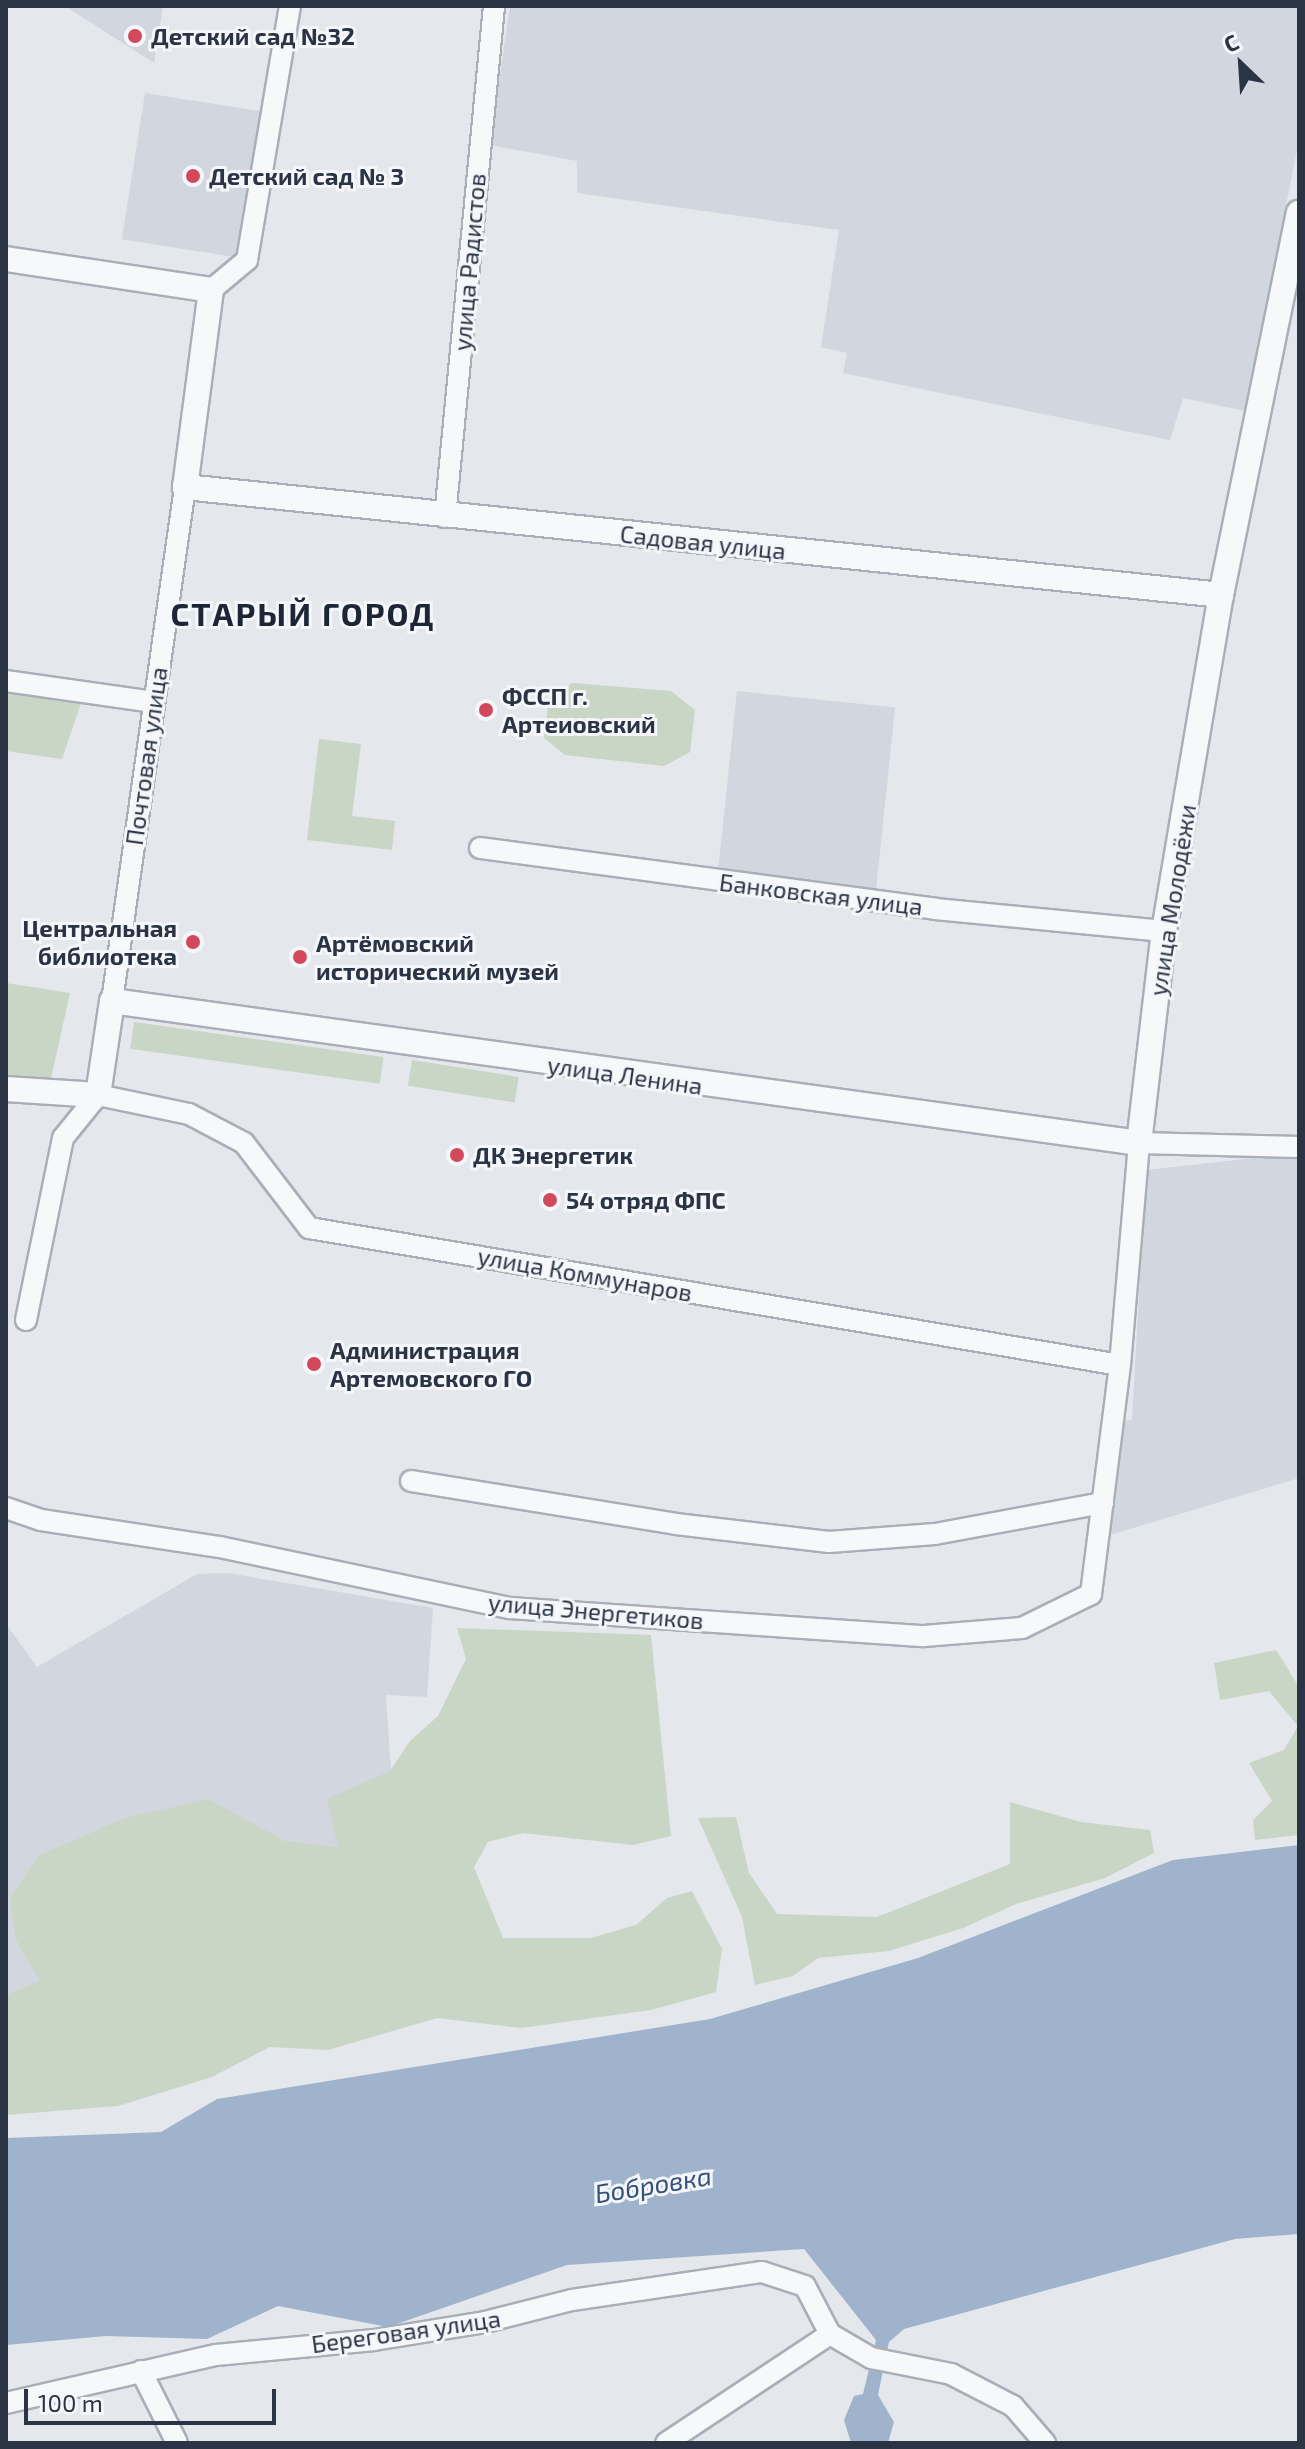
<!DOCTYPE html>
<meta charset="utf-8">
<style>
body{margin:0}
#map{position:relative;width:1305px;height:2449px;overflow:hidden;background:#e4e7ec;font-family:"Exo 2",sans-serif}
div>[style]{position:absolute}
.built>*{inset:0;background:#d2d6de;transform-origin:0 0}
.green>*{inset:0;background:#c9d6c5;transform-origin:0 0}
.water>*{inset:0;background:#9fb4cc}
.roads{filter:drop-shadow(2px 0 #a9aeb7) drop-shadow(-2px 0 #a9aeb7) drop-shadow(0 2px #a9aeb7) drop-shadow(0 -2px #a9aeb7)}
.minor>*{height:20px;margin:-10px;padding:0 10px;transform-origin:10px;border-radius:10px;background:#f7f8fa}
.tertiary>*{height:24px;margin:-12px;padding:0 12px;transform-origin:12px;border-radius:12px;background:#f7f8fa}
.dots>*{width:22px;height:22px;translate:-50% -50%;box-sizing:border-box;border:4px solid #f4f6f9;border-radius:50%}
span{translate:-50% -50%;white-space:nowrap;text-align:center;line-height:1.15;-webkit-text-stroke:6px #f4f6f9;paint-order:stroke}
.poi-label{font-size:24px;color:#2b3445;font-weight:700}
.left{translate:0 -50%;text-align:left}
.right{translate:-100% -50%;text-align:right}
.street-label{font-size:24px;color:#2b3445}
.water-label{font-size:26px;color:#34527a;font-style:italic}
.district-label{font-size:32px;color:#1d2536;font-weight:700;letter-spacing:2px}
.frame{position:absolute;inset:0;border:8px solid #2b3445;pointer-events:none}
.north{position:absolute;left:1201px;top:24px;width:80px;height:80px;-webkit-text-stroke:6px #f4f6f9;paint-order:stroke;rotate:335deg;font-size:22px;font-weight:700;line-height:32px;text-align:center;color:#2b3445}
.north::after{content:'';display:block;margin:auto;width:28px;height:36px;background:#2b3445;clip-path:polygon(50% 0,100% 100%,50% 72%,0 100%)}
.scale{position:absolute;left:24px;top:2389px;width:252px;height:36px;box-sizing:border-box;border:4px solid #2b3445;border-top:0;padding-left:10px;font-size:24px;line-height:28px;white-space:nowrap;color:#2b3445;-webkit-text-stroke:6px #f4f6f9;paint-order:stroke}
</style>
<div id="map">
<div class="built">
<div style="clip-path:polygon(58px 6px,163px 6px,154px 63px,68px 8px)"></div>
<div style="clip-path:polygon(510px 6px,1299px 6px,1299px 140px,1245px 411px,1183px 398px,1170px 440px,843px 373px,847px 353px,821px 347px,839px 230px,577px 193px,577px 161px,490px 145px)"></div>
<div style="left:145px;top:93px;width:123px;height:148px;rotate:9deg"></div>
<div style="left:737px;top:691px;width:159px;height:185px;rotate:6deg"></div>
<div style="clip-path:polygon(1299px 1153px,1299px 1478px,1110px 1535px,1120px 1421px,1132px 1420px,1146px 1170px)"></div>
<div style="clip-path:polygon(228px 1573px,433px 1608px,427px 1697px,386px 1695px,405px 1980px,6px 2035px,6px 1624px,37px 1667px,197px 1574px)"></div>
</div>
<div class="green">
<div style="clip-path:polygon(572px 683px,671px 691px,695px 710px,690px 752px,664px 766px,565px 755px,544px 738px,549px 699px)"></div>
<div style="clip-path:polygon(6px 692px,81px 703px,62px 759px,6px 751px)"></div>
<div style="clip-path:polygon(319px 739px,361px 744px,352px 816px,395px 821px,392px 850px,307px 840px)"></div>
<div style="clip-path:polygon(6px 983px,70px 993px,50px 1083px,6px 1075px)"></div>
<div style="left:134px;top:1022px;width:252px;height:27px;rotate:8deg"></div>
<div style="left:412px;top:1060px;width:108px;height:26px;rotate:9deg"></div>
<div style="clip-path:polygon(457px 1628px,651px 1635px,671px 1836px,633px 1845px,523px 1833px,488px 1842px,474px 1867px,503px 1938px,591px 1938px,636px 1925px,667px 1898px,692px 1891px,722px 1949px,716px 1992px,651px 2010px,521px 2028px,437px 2018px,328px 2050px,270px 2047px,212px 2077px,118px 2106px,6px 2115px,6px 1995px,40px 1981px,16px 1940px,10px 1899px,38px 1856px,125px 1818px,208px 1799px,285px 1841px,338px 1847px,327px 1799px,390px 1771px,410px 1741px,438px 1716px,466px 1659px)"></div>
<div style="clip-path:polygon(1276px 1650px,1299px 1687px,1299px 1835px,1255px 1840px,1253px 1820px,1272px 1801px,1249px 1763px,1284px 1750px,1298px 1726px,1269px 1691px,1220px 1700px,1214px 1663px)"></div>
<div style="clip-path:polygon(1010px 1802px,1081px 1822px,1150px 1830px,1154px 1853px,1105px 1878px,1016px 1904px,963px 1928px,889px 1951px,818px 1958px,793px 1976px,755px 1985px,742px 1917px,698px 1818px,736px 1817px,749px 1873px,777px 1914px,877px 1917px,1010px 1864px)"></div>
</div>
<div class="water">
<div style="clip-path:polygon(1299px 1845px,1299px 2234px,1235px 2239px,904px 2329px,889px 2342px,878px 2395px,894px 2422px,888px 2443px,851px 2443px,844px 2420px,854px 2396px,863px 2394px,876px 2340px,804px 2249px,567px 2265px,388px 2327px,278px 2306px,207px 2339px,106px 2336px,6px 2345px,6px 2138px,161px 2132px,217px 2099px,710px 2019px,918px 1958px,1173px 1860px)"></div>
</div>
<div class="roads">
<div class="minor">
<div style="left:211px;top:290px;width:47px;rotate:-39.8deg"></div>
<div style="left:247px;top:260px;width:258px;rotate:-80.4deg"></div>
<div style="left:445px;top:517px;width:513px;rotate:-84.52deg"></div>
<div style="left:6px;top:681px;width:148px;rotate:8.1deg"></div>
<div style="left:480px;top:848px;width:459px;rotate:7.6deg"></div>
<div style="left:935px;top:909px;width:230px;rotate:5.5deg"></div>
<div style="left:112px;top:1001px;width:519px;rotate:-81.92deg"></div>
<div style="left:26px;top:1320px;width:186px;rotate:-78.5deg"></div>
<div style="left:63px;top:1138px;width:55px;rotate:-50.9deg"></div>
<div style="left:98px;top:1095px;width:93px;rotate:11.8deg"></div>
<div style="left:189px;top:1114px;width:62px;rotate:27.8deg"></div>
<div style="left:244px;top:1143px;width:107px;rotate:52.6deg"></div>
<div style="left:309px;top:1228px;width:822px;rotate:9.59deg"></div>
<div style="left:411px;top:1481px;width:268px;rotate:9.2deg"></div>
<div style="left:676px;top:1524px;width:154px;rotate:6.7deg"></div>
<div style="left:829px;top:1542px;width:106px;rotate:-4.3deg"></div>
<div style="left:935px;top:1534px;width:171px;rotate:-10.5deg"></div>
<div style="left:6px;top:1508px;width:37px;rotate:19deg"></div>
<div style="left:41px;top:1520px;width:181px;rotate:8.6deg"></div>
<div style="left:220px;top:1547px;width:296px;rotate:11.9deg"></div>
<div style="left:510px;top:1608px;width:415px;rotate:3.9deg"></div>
<div style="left:924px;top:1636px;width:98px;rotate:-4.7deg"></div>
<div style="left:1022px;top:1628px;width:77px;rotate:-26.2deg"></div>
<div style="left:1091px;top:1594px;width:231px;rotate:-82.8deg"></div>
<div style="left:1120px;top:1365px;width:223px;rotate:-85.1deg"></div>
<div style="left:1139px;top:1143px;width:160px;rotate:1.4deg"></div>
<div style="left:141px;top:2371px;width:80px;rotate:63.4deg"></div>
<div style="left:6px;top:2403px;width:215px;rotate:-12.9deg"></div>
<div style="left:216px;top:2355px;width:159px;rotate:-5.4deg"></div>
<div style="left:374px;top:2340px;width:112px;rotate:-9.2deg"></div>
<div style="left:485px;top:2322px;width:90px;rotate:-14.2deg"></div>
<div style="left:572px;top:2300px;width:192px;rotate:-8.4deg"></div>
<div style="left:762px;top:2272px;width:45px;rotate:18deg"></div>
<div style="left:805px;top:2286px;width:54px;rotate:62.5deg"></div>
<div style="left:830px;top:2334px;width:48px;rotate:30.3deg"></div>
<div style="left:871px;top:2358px;width:82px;rotate:11.3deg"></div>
<div style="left:951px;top:2374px;width:70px;rotate:27.3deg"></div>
<div style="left:1013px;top:2406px;width:49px;rotate:49.1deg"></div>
<div style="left:666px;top:2443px;width:197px;rotate:-33.6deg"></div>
</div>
<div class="tertiary">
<div style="left:6px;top:259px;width:207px;rotate:8.6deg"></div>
<div style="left:211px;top:290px;width:199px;rotate:97.5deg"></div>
<div style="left:185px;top:487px;width:1042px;rotate:5.95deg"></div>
<div style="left:6px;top:1089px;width:92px;rotate:3.7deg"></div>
<div style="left:98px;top:1095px;width:95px;rotate:-81.5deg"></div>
<div style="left:112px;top:1001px;width:1037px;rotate:7.87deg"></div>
<div style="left:1139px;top:1143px;width:213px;rotate:-83.3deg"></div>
<div style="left:1164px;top:931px;width:341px;rotate:-80.4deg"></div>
<div style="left:1221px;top:595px;width:390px;rotate:-78.5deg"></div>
</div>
</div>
<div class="dots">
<div style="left:135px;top:36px;background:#d1495b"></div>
<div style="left:193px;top:176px;background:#d1495b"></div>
<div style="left:486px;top:710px;background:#d1495b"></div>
<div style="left:193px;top:942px;background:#d1495b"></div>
<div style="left:300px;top:957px;background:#d1495b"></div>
<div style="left:457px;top:1155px;background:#d1495b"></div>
<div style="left:550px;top:1200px;background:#d1495b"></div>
<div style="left:314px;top:1364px;background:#d1495b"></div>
</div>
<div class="poi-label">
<span class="left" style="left:151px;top:36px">Детский сад №32</span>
<span class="left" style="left:209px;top:176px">Детский сад № 3</span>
<span class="left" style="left:502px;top:710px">ФССП г.<br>Артеиовский</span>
<span class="right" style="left:177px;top:942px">Центральная<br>библиотека</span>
<span class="left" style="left:316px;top:957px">Артёмовский<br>исторический музей</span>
<span class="left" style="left:473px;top:1155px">ДК Энергетик</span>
<span class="left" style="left:566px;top:1200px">54 отряд ФПС</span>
<span class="left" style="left:330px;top:1364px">Администрация<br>Артемовского ГО</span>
</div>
<div class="street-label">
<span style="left:469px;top:262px;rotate:-85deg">улица Радистов</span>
<span style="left:703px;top:542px;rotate:6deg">Садовая улица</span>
<span style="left:146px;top:756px;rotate:-82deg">Почтовая улица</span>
<span style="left:821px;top:894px;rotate:7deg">Банковская улица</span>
<span style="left:1172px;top:900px;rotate:-81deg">улица Молодёжи</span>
<span style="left:625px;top:1075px;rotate:8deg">улица Ленина</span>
<span style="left:585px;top:1274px;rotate:10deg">улица Коммунаров</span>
<span style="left:596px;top:1611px;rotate:5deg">улица Энергетиков</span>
<span style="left:406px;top:2331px;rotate:-8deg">Береговая улица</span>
</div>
<div class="water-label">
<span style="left:653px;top:2184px;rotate:-9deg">Бобровка</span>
</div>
<div class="district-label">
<span style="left:303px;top:613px">СТАРЫЙ ГОРОД</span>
</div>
<div class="frame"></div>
<div class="north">С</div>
<div class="scale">100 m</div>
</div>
